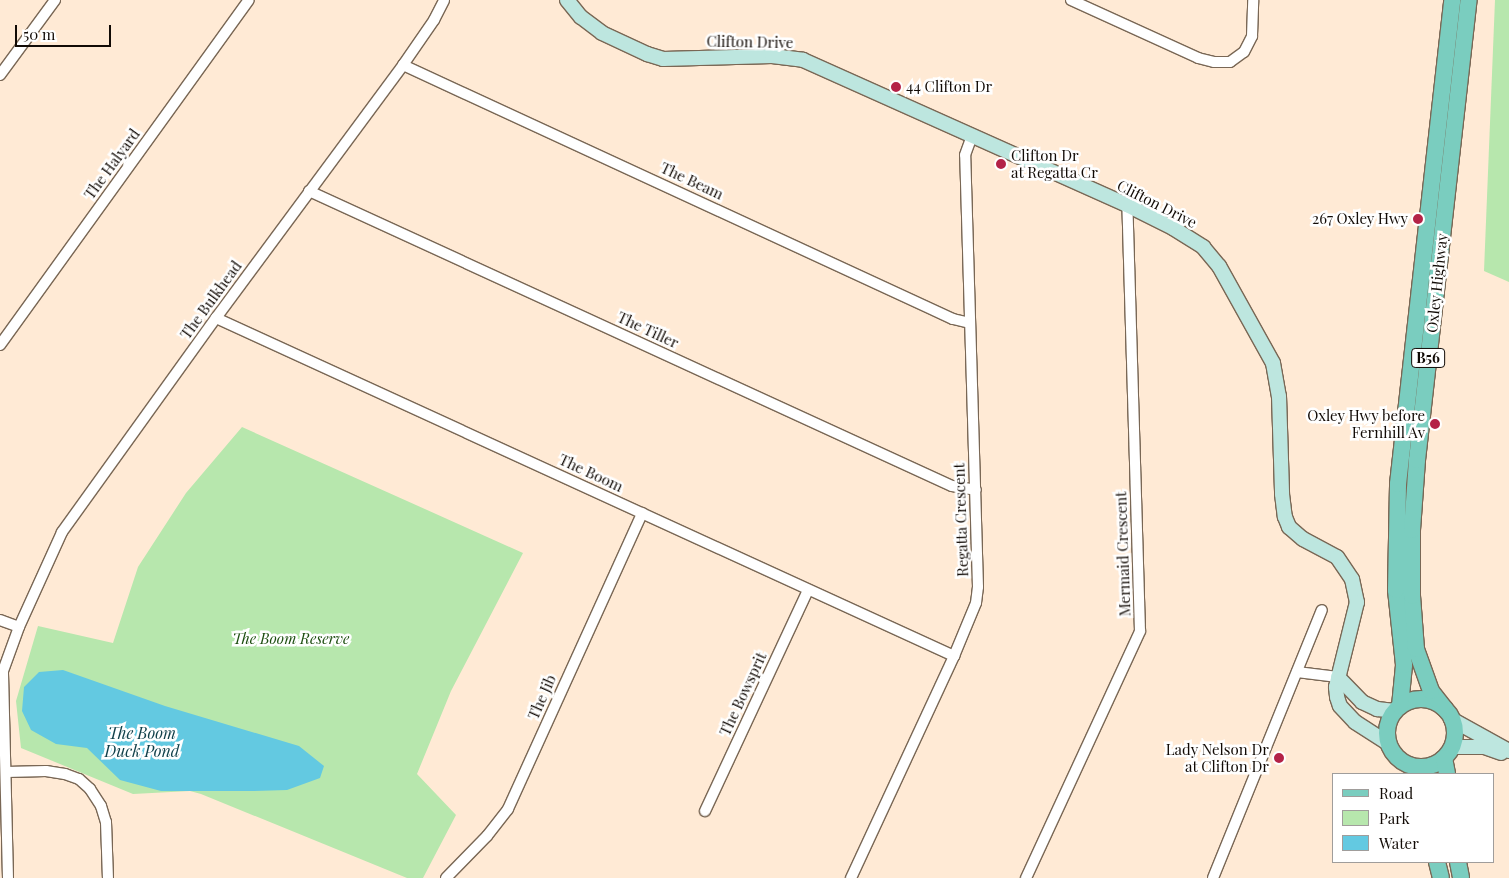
<!DOCTYPE html>
<style>
body{margin:0}
#map{position:relative;width:1509px;height:878px;overflow:hidden;background:#ffead5;font-family:"Playfair Display",serif}
div>[style]{position:absolute}
.green>*{inset:0;background:#b7e7ad}
.water>*{inset:0;background:#63c9e1}
.roads{filter:drop-shadow(1px 0 #796755) drop-shadow(-1px 0 #796755) drop-shadow(0 1px #796755) drop-shadow(0 -1px #796755)}
.street>*{height:10px;margin:-5px;padding:0 5px;transform-origin:5px;border-radius:5px;background:#fff}
.secondary>*{height:14px;margin:-7px;padding:0 7px;transform-origin:7px;border-radius:7px;background:#bde6df}
.primary>*{height:16px;margin:-8px;padding:0 8px;transform-origin:8px;border-radius:8px;background:#7acdbf}
.primary>.ring{margin:-8px;padding:0;box-sizing:content-box;background:none;border:16px solid #7acdbf;border-radius:50%}
.dots>*{width:14px;height:14px;translate:-50% -50%;box-sizing:border-box;border:2px solid #fff;border-radius:50%}
span{translate:-50% -50%;white-space:nowrap;text-align:center;line-height:1.15;-webkit-text-stroke:5px #fff;paint-order:stroke}
.shield-label span{padding:1px 4px;background:#fff;border:1px solid;border-radius:4px;-webkit-text-stroke-width:0}
.shield-label{font-size:14px;color:#110a05;font-weight:700}
.street-label{font-size:15px;color:#110a05}
.poi-label{font-size:15px;color:#110a05}
.left{translate:0 -50%;text-align:left}
.right{translate:-100% -50%;text-align:right}
.park-label{font-size:15px;color:#1d4e10;font-style:italic}
.water-label{font-size:16px;color:#11404a;font-style:italic}
.legend{position:absolute;left:1332px;top:773px;width:162px;height:90px;box-sizing:border-box;background:#fff;border:1px solid #a09d9b;margin:0;padding:6px 9px;list-style:none;font-size:15px;color:#110a05}
.legend li{display:flex;align-items:center;gap:10px;height:25px}
.legend b{width:25px;border:1px solid #a09d9b}
.scale{position:absolute;left:15px;top:25px;width:96px;height:22px;box-sizing:border-box;border:2px solid #110a05;border-top:0;padding-left:6px;font-size:15px;line-height:18px;white-space:nowrap;color:#110a05;-webkit-text-stroke:4px #fff;paint-order:stroke}
</style>
<div id="map">
<div class="green">
<div style="clip-path:polygon(1495px 0,1509px 0,1509px 282px,1484px 271px)"></div>
<div style="clip-path:polygon(242px 427px,523px 553px,451px 691px,417px 774px,456px 815px,423px 878px,407px 878px,201px 794px,190px 791px,133px 794px,21px 748px,16px 701px,38px 626px,113px 643px,138px 567px,186px 493px)"></div>
</div>
<div class="water">
<div style="clip-path:polygon(63px 670px,165px 706px,299px 746px,324px 766px,320px 778px,287px 790px,253px 791px,161px 791px,120px 780px,87px 748px,56px 744px,31px 730px,22px 711px,24px 687px,39px 672px)"></div>
</div>
<div class="roads">
<div class="street">
<div style="left:1071px;top:0;width:140px;rotate:24.5deg"></div>
<div style="left:1198px;top:58px;width:16px;rotate:14deg"></div>
<div style="left:1214px;top:62px;width:16px"></div>
<div style="left:1230px;top:62px;width:17px;rotate:-36deg"></div>
<div style="left:1244px;top:52px;width:18px;rotate:-63deg"></div>
<div style="left:1252px;top:36px;width:36px;rotate:-88deg"></div>
<div style="left:403px;top:65px;width:606px;rotate:24.79deg"></div>
<div style="left:953px;top:319px;width:17px;rotate:13deg"></div>
<div style="left:0;top:75px;width:93px;rotate:-53.7deg"></div>
<div style="left:309px;top:191px;width:707px;rotate:24.65deg"></div>
<div style="left:952px;top:486px;width:24px;rotate:9deg"></div>
<div style="left:216px;top:318px;width:812px;rotate:24.61deg"></div>
<div style="left:0;top:345px;width:425px;rotate:-54.2deg"></div>
<div style="left:0;top:620px;width:20px;rotate:20deg"></div>
<div style="left:1297px;top:672px;width:41px;rotate:7deg"></div>
<div style="left:6px;top:772px;width:40px;rotate:-1.4deg"></div>
<div style="left:46px;top:771px;width:19px;rotate:9deg"></div>
<div style="left:65px;top:774px;width:15px;rotate:20deg"></div>
<div style="left:79px;top:779px;width:15px;rotate:42deg"></div>
<div style="left:90px;top:789px;width:20px;rotate:57deg"></div>
<div style="left:101px;top:806px;width:17px;rotate:73deg"></div>
<div style="left:106px;top:822px;width:56px;rotate:88deg"></div>
<div style="left:705px;top:811px;width:244px;rotate:-65deg"></div>
<div style="left:8px;top:878px;width:207px;rotate:-91.4deg"></div>
<div style="left:3px;top:671px;width:47px;rotate:-70deg"></div>
<div style="left:19px;top:627px;width:104px;rotate:-65.6deg"></div>
<div style="left:62px;top:532px;width:264px;rotate:-54.3deg"></div>
<div style="left:216px;top:318px;width:315px;rotate:-53.5deg"></div>
<div style="left:403px;top:65px;width:55px;rotate:-55.4deg"></div>
<div style="left:434px;top:20px;width:22px;rotate:-63deg"></div>
<div style="left:446px;top:878px;width:59px;rotate:-45.7deg"></div>
<div style="left:487px;top:836px;width:34px;rotate:-52deg"></div>
<div style="left:508px;top:809px;width:325px;rotate:-65.6deg"></div>
<div style="left:851px;top:878px;width:245px;rotate:-65.1deg"></div>
<div style="left:954px;top:656px;width:57px;rotate:-67.5deg"></div>
<div style="left:976px;top:603px;width:16px;rotate:-83deg"></div>
<div style="left:978px;top:587px;width:432px;rotate:-91.7deg"></div>
<div style="left:965px;top:155px;width:20px;rotate:-70deg"></div>
<div style="left:1026px;top:878px;width:272px;rotate:-65.2deg"></div>
<div style="left:1140px;top:631px;width:426px;rotate:-91.7deg"></div>
<div style="left:1213px;top:878px;width:289px;rotate:-67.9deg"></div>
</div>
<div class="secondary">
<div style="left:567px;top:0;width:22px;rotate:51deg"></div>
<div style="left:581px;top:17px;width:26px;rotate:37deg"></div>
<div style="left:602px;top:33px;width:50px;rotate:25deg"></div>
<div style="left:647px;top:54px;width:17px;rotate:17deg"></div>
<div style="left:663px;top:59px;width:109px;rotate:-1.6deg"></div>
<div style="left:772px;top:56px;width:31px;rotate:7deg"></div>
<div style="left:803px;top:60px;width:355px;rotate:24.1deg"></div>
<div style="left:1127px;top:205px;width:51px;rotate:26.6deg"></div>
<div style="left:1173px;top:228px;width:36px;rotate:32deg"></div>
<div style="left:1203px;top:247px;width:25px;rotate:50deg"></div>
<div style="left:1219px;top:266px;width:111px;rotate:60.9deg"></div>
<div style="left:1273px;top:363px;width:34px;rotate:80deg"></div>
<div style="left:1279px;top:396px;width:98px;rotate:88.2deg"></div>
<div style="left:1282px;top:494px;width:23px;rotate:83deg"></div>
<div style="left:1285px;top:517px;width:11px;rotate:68deg"></div>
<div style="left:1289px;top:527px;width:18px;rotate:41deg"></div>
<div style="left:1303px;top:539px;width:38px;rotate:28deg"></div>
<div style="left:1337px;top:557px;width:27px;rotate:56deg"></div>
<div style="left:1352px;top:579px;width:24px;rotate:78deg"></div>
<div style="left:1357px;top:602px;width:88px;rotate:103.9deg"></div>
<div style="left:1336px;top:687px;width:10px;rotate:84deg"></div>
<div style="left:1337px;top:697px;width:9px;rotate:72deg"></div>
<div style="left:1340px;top:706px;width:22px;rotate:47deg"></div>
<div style="left:1355px;top:722px;width:40px;rotate:32.9deg"></div>
<div style="left:1338px;top:677px;width:35px;rotate:46deg"></div>
<div style="left:1362px;top:702px;width:17px;rotate:25deg"></div>
<div style="left:1377px;top:709px;width:18px;rotate:6deg"></div>
<div style="left:1451px;top:719px;width:66px;rotate:28.9deg"></div>
<div style="left:1452px;top:747px;width:32px"></div>
<div style="left:1484px;top:747px;width:18px;rotate:19deg"></div>
</div>
<div class="primary">
<div class="ring" style="left:1387px;top:699px;width:52px;height:52px"></div>
<div style="left:1400px;top:706px;width:41px;rotate:-84.4deg"></div>
<div style="left:1404px;top:665px;width:75px;rotate:-96.1deg"></div>
<div style="left:1396px;top:590px;width:106px;rotate:-88.9deg"></div>
<div style="left:1398px;top:484px;width:487px;rotate:-83.6deg"></div>
<div style="left:1445px;top:709px;width:23px;rotate:-128deg"></div>
<div style="left:1431px;top:691px;width:45px;rotate:-109.7deg"></div>
<div style="left:1416px;top:649px;width:53px;rotate:-94.3deg"></div>
<div style="left:1412px;top:596px;width:66px;rotate:-90deg"></div>
<div style="left:1412px;top:530px;width:70px;rotate:-85.9deg"></div>
<div style="left:1417px;top:460px;width:463px;rotate:-83.6deg"></div>
<div style="left:1444px;top:758px;width:16px;rotate:79deg"></div>
<div style="left:1437px;top:862px;width:16px;rotate:76deg"></div>
<div style="left:1458px;top:862px;width:16px;rotate:79deg"></div>
</div>
</div>
<div class="dots">
<div style="left:896px;top:87px;background:#b42247"></div>
<div style="left:1001px;top:164px;background:#b42247"></div>
<div style="left:1418px;top:219px;background:#b42247"></div>
<div style="left:1435px;top:424px;background:#b42247"></div>
<div style="left:1279px;top:758px;background:#b42247"></div>
</div>
<div class="shield-label">
<span style="left:1428px;top:358px">B56</span>
</div>
<div class="street-label">
<span style="left:750px;top:42px;rotate:1deg">Clifton Drive</span>
<span style="left:112px;top:164px;rotate:-54deg">The Halyard</span>
<span style="left:692px;top:181px;rotate:25deg">The Beam</span>
<span style="left:1157px;top:204px;rotate:27deg">Clifton Drive</span>
<span style="left:1437px;top:283px;rotate:-84deg">Oxley Highway</span>
<span style="left:211px;top:300px;rotate:-54deg">The Bulkhead</span>
<span style="left:648px;top:330px;rotate:25deg">The Tiller</span>
<span style="left:591px;top:473px;rotate:25deg">The Boom</span>
<span style="left:961px;top:520px;rotate:-92deg">Regatta Crescent</span>
<span style="left:1123px;top:554px;rotate:-92deg">Mermaid Crescent</span>
<span style="left:743px;top:694px;rotate:-65deg">The Bowsprit</span>
<span style="left:542px;top:697px;rotate:-66deg">The Jib</span>
</div>
<div class="poi-label">
<span class="left" style="left:906px;top:87px">44 Clifton Dr</span>
<span class="left" style="left:1011px;top:164px">Clifton Dr<br>at Regatta Cr</span>
<span class="right" style="left:1408px;top:219px">267 Oxley Hwy</span>
<span class="right" style="left:1425px;top:424px">Oxley Hwy before<br>Fernhill Av</span>
<span class="right" style="left:1269px;top:758px">Lady Nelson Dr<br>at Clifton Dr</span>
</div>
<div class="park-label">
<span style="left:291px;top:639px">The Boom Reserve</span>
</div>
<div class="water-label">
<span style="left:142px;top:742px">The Boom<br>Duck Pond</span>
</div>
<ul class="legend">
<li><b style="height:6px;background:#7acdbf"></b>Road</li>
<li><b style="height:14px;background:#b7e7ad"></b>Park</li>
<li><b style="height:14px;background:#63c9e1"></b>Water</li>
</ul>
<div class="scale">50 m</div>
</div>
